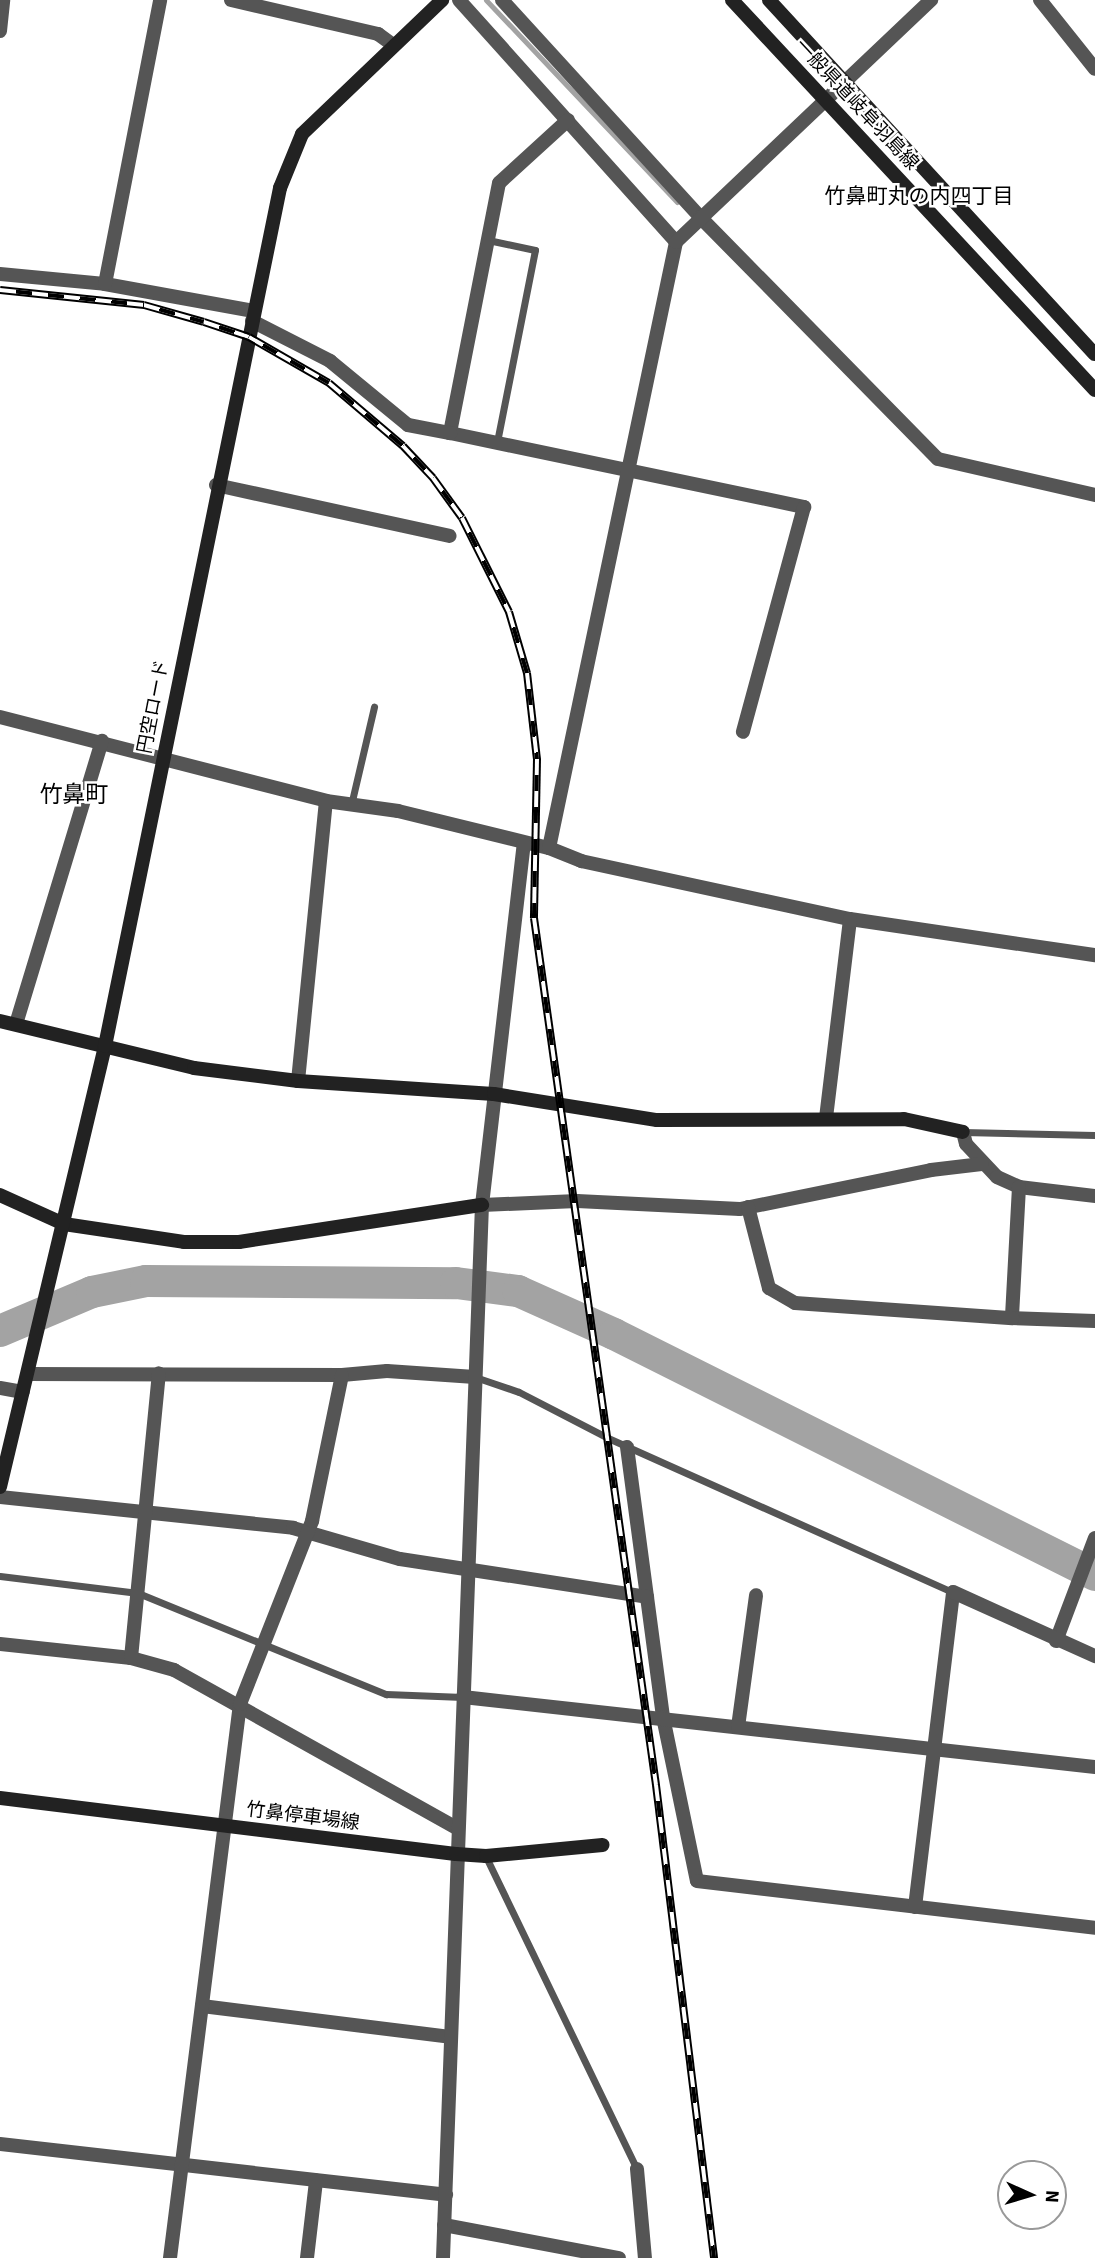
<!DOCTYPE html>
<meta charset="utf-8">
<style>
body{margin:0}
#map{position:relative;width:1095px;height:2258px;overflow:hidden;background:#fff;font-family:"Source Sans 3","Noto Sans JP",sans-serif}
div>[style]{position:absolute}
.stream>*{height:5px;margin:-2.5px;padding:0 2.5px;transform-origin:2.5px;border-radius:2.5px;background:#a3a3a3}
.river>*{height:32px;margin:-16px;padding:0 16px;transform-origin:16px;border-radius:16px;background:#a3a3a3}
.lane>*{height:7px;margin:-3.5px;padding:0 3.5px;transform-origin:3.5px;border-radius:3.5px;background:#555}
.street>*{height:14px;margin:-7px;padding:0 7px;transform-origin:7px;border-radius:7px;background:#555}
.secondary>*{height:14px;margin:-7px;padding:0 7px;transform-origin:7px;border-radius:7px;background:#222}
.rail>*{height:8px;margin-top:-4px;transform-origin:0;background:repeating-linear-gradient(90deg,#fff 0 16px,#000 0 32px);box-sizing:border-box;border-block:2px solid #000}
span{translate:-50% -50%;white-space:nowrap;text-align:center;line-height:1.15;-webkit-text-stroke:5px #fff;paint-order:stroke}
.street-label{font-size:19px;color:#000}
.neighbourhood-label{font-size:21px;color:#000}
.quarter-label{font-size:23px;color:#000}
.north{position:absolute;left:997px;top:2160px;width:70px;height:70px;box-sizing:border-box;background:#fff;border:2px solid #999;border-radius:50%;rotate:94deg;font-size:19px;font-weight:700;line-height:28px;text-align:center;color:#000}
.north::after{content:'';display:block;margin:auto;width:24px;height:32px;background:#000;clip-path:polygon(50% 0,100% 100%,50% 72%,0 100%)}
</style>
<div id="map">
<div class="stream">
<div style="left:486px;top:0;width:278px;rotate:46.6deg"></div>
</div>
<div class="river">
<div style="left:0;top:1331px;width:100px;rotate:-23deg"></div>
<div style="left:92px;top:1292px;width:55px;rotate:-11.5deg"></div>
<div style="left:146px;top:1281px;width:310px;rotate:0.4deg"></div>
<div style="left:456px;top:1283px;width:63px;rotate:7.4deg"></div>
<div style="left:518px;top:1291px;width:105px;rotate:24.1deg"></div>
<div style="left:614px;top:1334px;width:538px;rotate:26.61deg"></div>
</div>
<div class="lane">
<div style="left:488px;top:240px;width:48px;rotate:12deg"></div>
<div style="left:535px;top:250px;width:196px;rotate:101.2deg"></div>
<div style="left:351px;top:805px;width:101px;rotate:-76.8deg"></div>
<div style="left:963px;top:1132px;width:132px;rotate:1.3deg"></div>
<div style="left:475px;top:1377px;width:46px;rotate:18.8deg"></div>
<div style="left:519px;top:1392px;width:100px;rotate:27.3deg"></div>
<div style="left:608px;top:1438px;width:378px;rotate:24.1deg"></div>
<div style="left:0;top:1576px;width:139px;rotate:7deg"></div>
<div style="left:138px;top:1593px;width:268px;rotate:22.2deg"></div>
<div style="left:386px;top:1694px;width:77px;rotate:2.2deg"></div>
<div style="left:486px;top:1857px;width:347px;rotate:64.2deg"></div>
</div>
<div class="street">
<div style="left:231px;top:0;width:151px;rotate:13deg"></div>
<div style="left:378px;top:34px;width:19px;rotate:36deg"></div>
<div style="left:459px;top:0;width:325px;rotate:48.1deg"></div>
<div style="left:502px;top:0;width:294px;rotate:47.6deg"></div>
<div style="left:700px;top:217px;width:339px;rotate:45.5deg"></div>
<div style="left:938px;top:459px;width:161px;rotate:12.9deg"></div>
<div style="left:1040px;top:0;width:88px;rotate:51.4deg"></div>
<div style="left:0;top:31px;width:31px;rotate:-84deg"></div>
<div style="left:568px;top:120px;width:93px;rotate:137.6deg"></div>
<div style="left:499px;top:183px;width:255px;rotate:101.1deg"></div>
<div style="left:450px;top:433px;width:362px;rotate:11.8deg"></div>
<div style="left:804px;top:507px;width:233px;rotate:105.2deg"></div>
<div style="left:0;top:274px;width:105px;rotate:5.4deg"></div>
<div style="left:105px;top:284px;width:151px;rotate:10.3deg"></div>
<div style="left:105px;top:284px;width:289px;rotate:-79deg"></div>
<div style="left:252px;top:321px;width:88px;rotate:27.1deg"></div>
<div style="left:330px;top:361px;width:101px;rotate:39.4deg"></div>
<div style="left:408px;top:425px;width:43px;rotate:10.8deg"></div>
<div style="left:216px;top:485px;width:239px;rotate:12.3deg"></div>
<div style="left:0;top:717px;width:337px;rotate:14.4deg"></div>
<div style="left:326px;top:801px;width:73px;rotate:7.9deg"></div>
<div style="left:398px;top:811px;width:155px;rotate:13.8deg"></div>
<div style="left:549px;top:848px;width:35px;rotate:22deg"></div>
<div style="left:581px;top:861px;width:275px;rotate:12.2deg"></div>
<div style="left:850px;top:919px;width:248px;rotate:8.4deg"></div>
<div style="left:549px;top:848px;width:619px;rotate:-78.16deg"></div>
<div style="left:676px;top:242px;width:352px;rotate:-43.5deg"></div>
<div style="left:16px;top:1024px;width:296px;rotate:-73.1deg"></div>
<div style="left:298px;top:1081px;width:281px;rotate:-84.3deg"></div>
<div style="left:826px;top:1118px;width:200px;rotate:-83.1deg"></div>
<div style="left:963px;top:1132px;width:12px;rotate:76deg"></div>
<div style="left:966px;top:1144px;width:45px;rotate:46.8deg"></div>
<div style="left:997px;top:1177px;width:24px;rotate:24deg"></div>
<div style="left:1019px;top:1187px;width:77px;rotate:6.8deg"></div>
<div style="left:1019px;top:1187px;width:131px;rotate:93.1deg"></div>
<div style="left:1012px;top:1318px;width:83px;rotate:2.1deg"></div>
<div style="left:482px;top:1205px;width:95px;rotate:-2.4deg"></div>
<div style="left:577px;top:1201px;width:163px;rotate:2.8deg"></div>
<div style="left:740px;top:1209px;width:195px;rotate:-11.5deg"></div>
<div style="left:931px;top:1170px;width:51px;rotate:-6.7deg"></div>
<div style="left:748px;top:1207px;width:84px;rotate:75.5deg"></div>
<div style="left:769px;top:1288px;width:30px;rotate:30deg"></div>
<div style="left:795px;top:1303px;width:218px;rotate:4deg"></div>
<div style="left:28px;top:1374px;width:314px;rotate:0.2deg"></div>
<div style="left:342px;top:1375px;width:45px;rotate:-5.1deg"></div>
<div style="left:387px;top:1371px;width:88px;rotate:3.9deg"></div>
<div style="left:0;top:1388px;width:23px;rotate:10deg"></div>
<div style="left:627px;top:1447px;width:272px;rotate:82.4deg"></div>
<div style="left:663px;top:1717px;width:167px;rotate:78.3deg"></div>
<div style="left:697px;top:1881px;width:401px;rotate:6.7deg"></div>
<div style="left:0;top:1497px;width:295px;rotate:6deg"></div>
<div style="left:293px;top:1528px;width:111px;rotate:16.2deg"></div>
<div style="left:400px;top:1559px;width:250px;rotate:8.7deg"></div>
<div style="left:1056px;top:1641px;width:110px;rotate:-69.3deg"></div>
<div style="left:0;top:1644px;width:132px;rotate:6.1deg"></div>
<div style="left:131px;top:1658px;width:45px;rotate:15.6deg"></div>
<div style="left:174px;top:1670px;width:324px;rotate:29.2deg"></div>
<div style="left:131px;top:1658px;width:286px;rotate:-84.4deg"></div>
<div style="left:463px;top:1697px;width:636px;rotate:6.32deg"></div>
<div style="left:738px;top:1727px;width:133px;rotate:-82.2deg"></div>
<div style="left:915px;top:1907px;width:317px;rotate:-83.1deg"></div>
<div style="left:953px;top:1592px;width:156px;rotate:24.3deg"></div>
<div style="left:202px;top:2006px;width:250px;rotate:7.1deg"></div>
<div style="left:0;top:2144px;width:449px;rotate:6.5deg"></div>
<div style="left:637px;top:2169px;width:89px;rotate:84.9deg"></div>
<div style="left:444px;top:2225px;width:178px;rotate:10.7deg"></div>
<div style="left:170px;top:2258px;width:558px;rotate:-82.8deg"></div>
<div style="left:240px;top:1704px;width:197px;rotate:-68.5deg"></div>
<div style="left:312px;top:1521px;width:149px;rotate:-78.4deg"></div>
<div style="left:307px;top:2258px;width:78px;rotate:-83.3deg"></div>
<div style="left:443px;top:2258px;width:1054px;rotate:-87.88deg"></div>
<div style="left:482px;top:1205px;width:364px;rotate:-83.4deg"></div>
</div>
<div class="secondary">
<div style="left:732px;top:0;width:533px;rotate:47.05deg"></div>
<div style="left:769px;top:0;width:481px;rotate:47.4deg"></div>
<div style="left:0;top:1021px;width:200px;rotate:13.6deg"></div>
<div style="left:194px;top:1068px;width:105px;rotate:7.1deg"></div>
<div style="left:298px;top:1081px;width:196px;rotate:3.8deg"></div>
<div style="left:494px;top:1094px;width:165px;rotate:9.1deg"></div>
<div style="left:657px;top:1120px;width:247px;rotate:-0.2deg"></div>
<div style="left:904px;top:1119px;width:60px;rotate:12.4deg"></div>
<div style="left:0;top:1195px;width:70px;rotate:24.4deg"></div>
<div style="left:64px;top:1224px;width:121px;rotate:8.5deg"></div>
<div style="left:184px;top:1242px;width:55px"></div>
<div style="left:239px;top:1242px;width:246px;rotate:-8.7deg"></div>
<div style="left:0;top:1487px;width:453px;rotate:-76.6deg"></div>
<div style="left:105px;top:1046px;width:876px;rotate:-78.47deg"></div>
<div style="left:280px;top:188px;width:58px;rotate:-67.8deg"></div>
<div style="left:302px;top:134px;width:194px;rotate:-43.7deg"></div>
<div style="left:0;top:1798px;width:459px;rotate:7deg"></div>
<div style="left:456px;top:1854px;width:30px;rotate:4deg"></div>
<div style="left:486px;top:1856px;width:117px;rotate:-5.4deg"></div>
</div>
<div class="rail">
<div style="left:0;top:290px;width:145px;rotate:5.9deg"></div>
<div style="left:144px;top:305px;width:62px;rotate:15.8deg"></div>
<div style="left:204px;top:322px;width:47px;rotate:18.4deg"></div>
<div style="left:249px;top:337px;width:92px;rotate:29.9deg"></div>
<div style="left:329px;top:383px;width:97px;rotate:40.4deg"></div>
<div style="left:403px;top:446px;width:44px;rotate:46.8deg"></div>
<div style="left:433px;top:478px;width:49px;rotate:54.1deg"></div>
<div style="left:462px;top:518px;width:105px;rotate:63.4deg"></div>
<div style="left:509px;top:612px;width:64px;rotate:73.6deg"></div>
<div style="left:527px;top:673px;width:87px;rotate:83.4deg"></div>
<div style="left:537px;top:759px;width:159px;rotate:91.1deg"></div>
<div style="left:534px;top:918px;width:876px;rotate:81.99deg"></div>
<div style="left:656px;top:1785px;width:477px;rotate:83deg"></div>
</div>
<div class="street-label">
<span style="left:856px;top:105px;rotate:47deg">一般県道岐阜羽島線</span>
<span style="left:154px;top:707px;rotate:-79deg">円空ロード</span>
<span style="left:303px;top:1817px;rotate:7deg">竹鼻停車場線</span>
</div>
<div class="neighbourhood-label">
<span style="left:919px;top:196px">竹鼻町丸の内四丁目</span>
</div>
<div class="quarter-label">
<span style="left:74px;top:795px">竹鼻町</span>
</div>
<div class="north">N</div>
</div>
